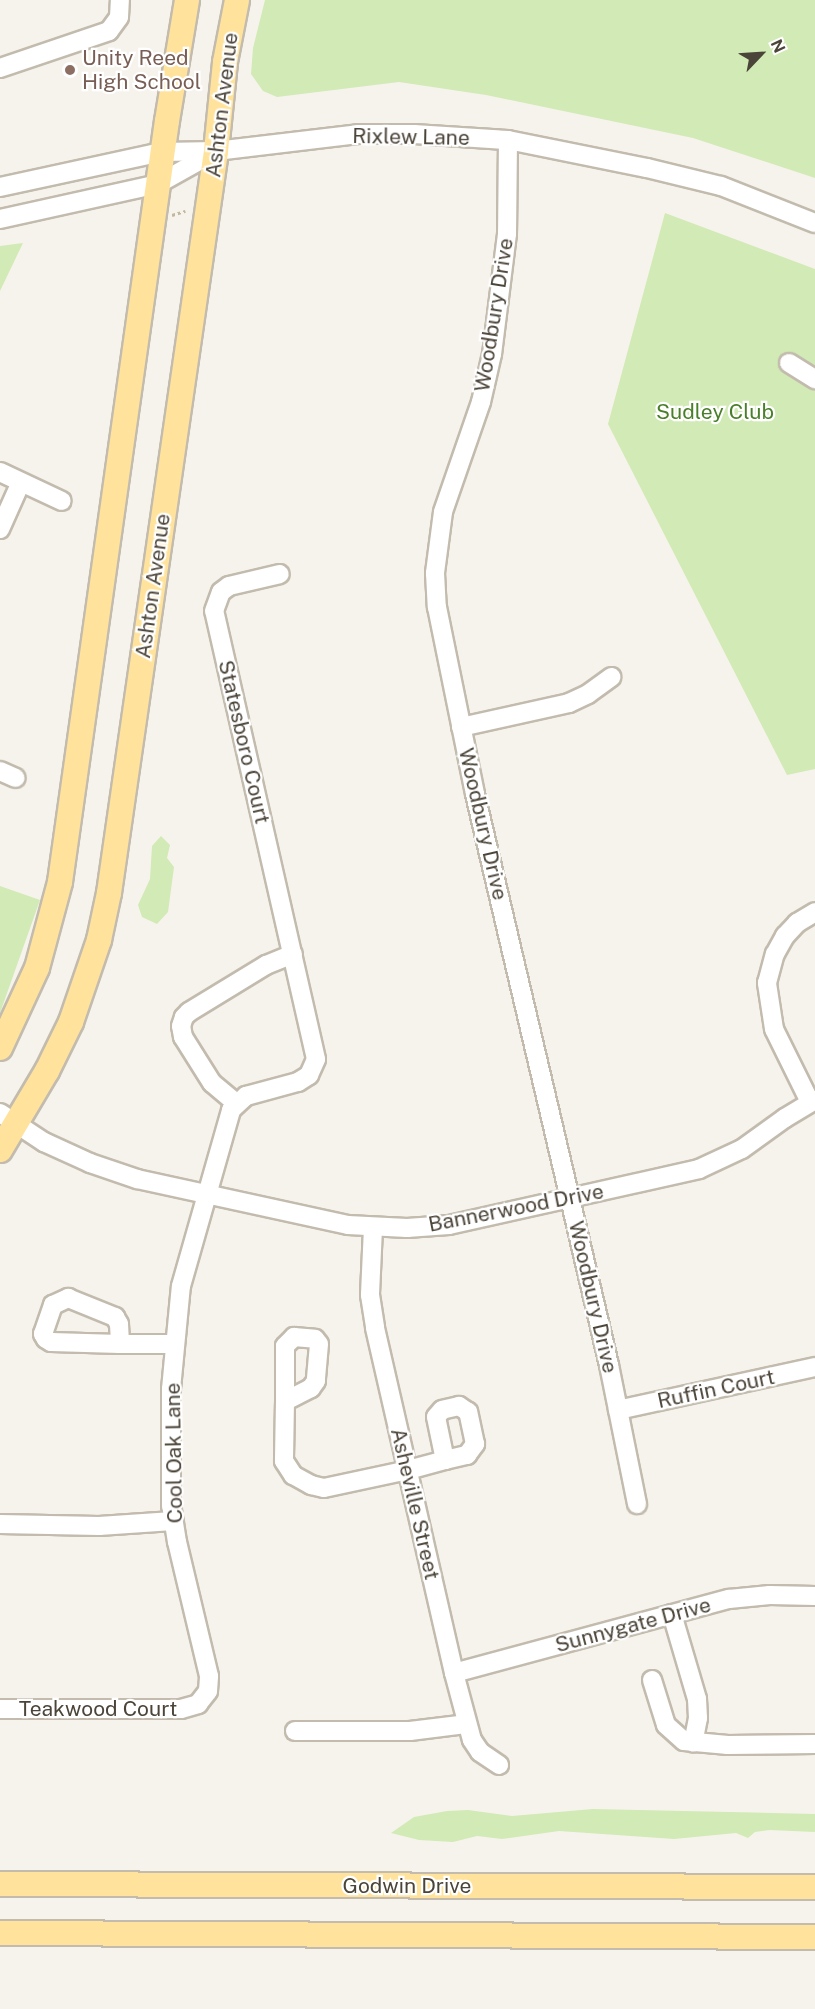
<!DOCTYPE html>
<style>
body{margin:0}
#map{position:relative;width:815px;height:2009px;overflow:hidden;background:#f6f3ec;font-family:"Public Sans",sans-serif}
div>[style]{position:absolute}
.green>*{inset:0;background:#d2eab5}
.path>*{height:3px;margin-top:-1.5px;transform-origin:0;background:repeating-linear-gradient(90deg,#c4b79f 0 3px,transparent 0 6px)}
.roads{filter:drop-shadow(2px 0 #c2bbae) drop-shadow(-2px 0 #c2bbae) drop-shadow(0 2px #c2bbae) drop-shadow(0 -2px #c2bbae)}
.minor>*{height:18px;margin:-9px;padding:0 9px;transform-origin:9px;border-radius:9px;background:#fff}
.major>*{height:24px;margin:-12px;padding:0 12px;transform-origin:12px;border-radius:12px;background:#ffe39c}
.dots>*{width:16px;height:16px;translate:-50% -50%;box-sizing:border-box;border:3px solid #fff;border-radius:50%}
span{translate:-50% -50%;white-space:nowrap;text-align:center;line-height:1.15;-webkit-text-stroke:4.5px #fff;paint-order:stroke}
.education-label{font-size:21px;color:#785e54}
.left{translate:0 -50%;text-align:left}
.street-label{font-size:21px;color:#4b4439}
.park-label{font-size:21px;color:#4a7f2a}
.north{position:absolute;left:731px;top:24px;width:60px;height:60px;-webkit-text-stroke:4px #fff;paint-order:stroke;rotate:65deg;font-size:16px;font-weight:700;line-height:24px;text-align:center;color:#4b4439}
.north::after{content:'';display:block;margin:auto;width:21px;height:27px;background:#4b4439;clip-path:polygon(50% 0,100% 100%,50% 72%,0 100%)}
</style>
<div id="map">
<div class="green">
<div style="clip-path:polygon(265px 0,815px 0,815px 178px,693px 138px,486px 95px,399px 82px,277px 97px,263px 91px,251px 74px,253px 48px)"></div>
<div style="clip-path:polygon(665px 213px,815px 269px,815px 769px,787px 775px,608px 424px)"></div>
<div style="clip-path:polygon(23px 243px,0 291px,0 246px)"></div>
<div style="clip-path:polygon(161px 836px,170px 845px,167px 858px,174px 867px,168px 912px,157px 924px,142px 917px,138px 905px,150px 879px,152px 846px)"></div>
<div style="clip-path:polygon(0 886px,40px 900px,0 1013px)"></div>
<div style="clip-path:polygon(593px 1809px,815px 1814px,815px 1832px,770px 1830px,755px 1832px,748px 1838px,736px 1833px,674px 1839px,559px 1831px,502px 1839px,477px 1836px,453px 1842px,419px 1840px,391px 1833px,414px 1817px,447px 1811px,468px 1810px,512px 1816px)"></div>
</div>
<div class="path">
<div style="left:172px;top:215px;width:14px;rotate:-17deg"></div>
</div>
<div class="roads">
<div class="minor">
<div style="left:0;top:68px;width:115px;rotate:-18.7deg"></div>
<div style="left:109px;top:31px;width:17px;rotate:-54deg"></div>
<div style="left:119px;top:17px;width:17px;rotate:-87deg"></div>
<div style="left:508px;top:140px;width:94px;rotate:90.6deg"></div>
<div style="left:507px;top:234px;width:121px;rotate:97.1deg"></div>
<div style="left:492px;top:354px;width:49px;rotate:102.9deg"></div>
<div style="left:481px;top:402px;width:116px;rotate:109.1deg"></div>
<div style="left:443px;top:512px;width:62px;rotate:97.5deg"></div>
<div style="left:435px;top:573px;width:34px;rotate:87deg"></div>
<div style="left:437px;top:607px;width:191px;rotate:78.5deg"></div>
<div style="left:475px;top:794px;width:587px;rotate:76.79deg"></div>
<div style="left:609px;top:1365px;width:142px;rotate:78.6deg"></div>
<div style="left:0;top:187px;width:166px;rotate:-12.2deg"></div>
<div style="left:162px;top:152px;width:54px;rotate:-1.1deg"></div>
<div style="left:216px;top:151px;width:143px;rotate:-6.8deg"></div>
<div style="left:358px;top:134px;width:56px"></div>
<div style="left:414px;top:134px;width:94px;rotate:3.7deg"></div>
<div style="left:508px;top:140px;width:142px;rotate:11.4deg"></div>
<div style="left:647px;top:168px;width:76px;rotate:13.7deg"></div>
<div style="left:721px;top:186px;width:101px;rotate:21.5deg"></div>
<div style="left:0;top:219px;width:162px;rotate:-12.5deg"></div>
<div style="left:158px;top:184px;width:65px;rotate:-29.3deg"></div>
<div style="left:789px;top:363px;width:31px;rotate:32deg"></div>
<div style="left:0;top:472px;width:68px;rotate:25.1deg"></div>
<div style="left:0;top:529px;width:51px;rotate:-65.9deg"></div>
<div style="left:461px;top:727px;width:111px;rotate:-12.5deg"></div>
<div style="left:569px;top:703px;width:21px;rotate:-25deg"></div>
<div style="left:588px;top:694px;width:29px;rotate:-36deg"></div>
<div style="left:0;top:771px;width:17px;rotate:24deg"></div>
<div style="left:810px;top:1102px;width:81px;rotate:-116.3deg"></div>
<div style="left:774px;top:1029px;width:47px;rotate:-98.7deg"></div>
<div style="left:767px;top:983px;width:30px;rotate:-75deg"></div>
<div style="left:775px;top:954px;width:21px;rotate:-61deg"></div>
<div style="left:785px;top:936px;width:18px;rotate:-47deg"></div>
<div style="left:797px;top:923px;width:21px;rotate:-31deg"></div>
<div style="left:236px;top:1103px;width:31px;rotate:-140deg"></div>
<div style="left:212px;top:1083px;width:54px;rotate:-122.2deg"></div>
<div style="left:183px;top:1037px;width:11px;rotate:-100deg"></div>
<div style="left:181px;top:1026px;width:9px;rotate:-72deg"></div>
<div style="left:184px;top:1017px;width:7px;rotate:-45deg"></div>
<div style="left:189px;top:1012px;width:90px;rotate:-31.4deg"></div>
<div style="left:266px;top:965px;width:29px;rotate:-22deg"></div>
<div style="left:0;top:1113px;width:53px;rotate:33.4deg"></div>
<div style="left:44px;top:1142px;width:51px;rotate:24.5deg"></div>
<div style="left:90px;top:1163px;width:50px;rotate:18.8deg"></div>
<div style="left:137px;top:1179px;width:216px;rotate:12.3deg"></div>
<div style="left:348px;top:1225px;width:59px;rotate:2.9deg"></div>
<div style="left:407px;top:1228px;width:42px;rotate:-4.1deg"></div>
<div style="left:449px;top:1225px;width:256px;rotate:-12.6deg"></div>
<div style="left:699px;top:1169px;width:47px;rotate:-24.9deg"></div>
<div style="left:742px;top:1149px;width:53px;rotate:-35.8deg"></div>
<div style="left:785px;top:1118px;width:35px;rotate:-31deg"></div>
<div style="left:373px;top:1228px;width:67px;rotate:92.6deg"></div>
<div style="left:370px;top:1295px;width:33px;rotate:81deg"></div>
<div style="left:375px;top:1328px;width:354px;rotate:77.1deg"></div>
<div style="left:454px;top:1673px;width:69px;rotate:75deg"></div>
<div style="left:472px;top:1740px;width:14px;rotate:56deg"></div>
<div style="left:480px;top:1752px;width:23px;rotate:34deg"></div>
<div style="left:68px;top:1298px;width:51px;rotate:22deg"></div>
<div style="left:115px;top:1317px;width:8px;rotate:60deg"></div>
<div style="left:119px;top:1324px;width:20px;rotate:87deg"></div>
<div style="left:120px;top:1344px;width:69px;rotate:-178.3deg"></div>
<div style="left:51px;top:1342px;width:6px;rotate:-149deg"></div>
<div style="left:46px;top:1339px;width:6px;rotate:-121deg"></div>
<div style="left:43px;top:1334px;width:31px;rotate:-71deg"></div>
<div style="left:53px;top:1305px;width:17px;rotate:-25deg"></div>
<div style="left:120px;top:1344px;width:54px"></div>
<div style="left:285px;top:1401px;width:55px;rotate:-90deg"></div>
<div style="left:285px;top:1346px;width:13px;rotate:-45deg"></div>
<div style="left:294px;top:1337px;width:21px;rotate:5deg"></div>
<div style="left:315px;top:1339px;width:6px;rotate:51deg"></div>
<div style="left:319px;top:1344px;width:37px;rotate:95deg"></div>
<div style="left:316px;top:1381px;width:9px;rotate:126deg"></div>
<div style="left:311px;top:1388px;width:29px;rotate:153deg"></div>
<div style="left:285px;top:1401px;width:60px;rotate:91deg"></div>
<div style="left:284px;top:1461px;width:17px;rotate:57deg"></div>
<div style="left:293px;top:1475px;width:21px;rotate:29deg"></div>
<div style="left:311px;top:1485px;width:13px;rotate:13deg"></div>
<div style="left:324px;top:1488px;width:86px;rotate:-12.1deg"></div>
<div style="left:408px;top:1470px;width:38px;rotate:-15deg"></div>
<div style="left:445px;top:1460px;width:23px;rotate:-13deg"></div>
<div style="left:467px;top:1455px;width:14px;rotate:-54deg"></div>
<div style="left:475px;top:1444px;width:33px;rotate:-102deg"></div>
<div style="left:468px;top:1412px;width:11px;rotate:-146deg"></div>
<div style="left:459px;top:1406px;width:17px;rotate:167deg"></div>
<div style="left:442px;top:1410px;width:9px;rotate:131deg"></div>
<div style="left:436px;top:1417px;width:44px;rotate:78.2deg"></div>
<div style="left:618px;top:1410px;width:202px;rotate:-12.3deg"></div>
<div style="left:0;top:1524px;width:99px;rotate:1.2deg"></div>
<div style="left:99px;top:1526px;width:74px;rotate:-3.9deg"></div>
<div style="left:672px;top:1614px;width:89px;rotate:73.6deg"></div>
<div style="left:697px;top:1699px;width:19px;rotate:87deg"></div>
<div style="left:698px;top:1718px;width:25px;rotate:101deg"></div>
<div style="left:454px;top:1673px;width:285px;rotate:-15.1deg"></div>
<div style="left:729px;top:1599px;width:41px;rotate:-5.6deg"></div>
<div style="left:770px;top:1595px;width:45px;rotate:1.3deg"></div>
<div style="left:652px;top:1680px;width:47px;rotate:72.7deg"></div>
<div style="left:666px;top:1725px;width:24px;rotate:42deg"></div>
<div style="left:684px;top:1741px;width:44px;rotate:5.2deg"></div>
<div style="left:728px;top:1745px;width:87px;rotate:-0.7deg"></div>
<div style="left:0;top:1709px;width:181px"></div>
<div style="left:181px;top:1709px;width:18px;rotate:-16deg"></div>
<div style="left:198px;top:1704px;width:16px;rotate:-52deg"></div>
<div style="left:208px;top:1691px;width:15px;rotate:-86deg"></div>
<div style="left:209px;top:1676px;width:138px;rotate:-103.4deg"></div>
<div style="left:177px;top:1542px;width:36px;rotate:-99deg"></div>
<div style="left:171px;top:1506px;width:117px;rotate:-90deg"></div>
<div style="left:171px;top:1389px;width:103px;rotate:-84.5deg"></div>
<div style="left:181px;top:1286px;width:183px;rotate:-74.1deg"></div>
<div style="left:231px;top:1110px;width:21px;rotate:-43deg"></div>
<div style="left:246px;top:1096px;width:54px;rotate:-15.1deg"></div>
<div style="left:298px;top:1082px;width:13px;rotate:-32deg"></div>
<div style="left:309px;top:1075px;width:17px;rotate:-66deg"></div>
<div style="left:316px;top:1059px;width:459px;rotate:-102.8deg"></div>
<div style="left:214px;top:611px;width:20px;rotate:-70deg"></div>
<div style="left:221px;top:592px;width:10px;rotate:-37deg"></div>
<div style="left:229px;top:586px;width:52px;rotate:-13.2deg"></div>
<div style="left:295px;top:1731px;width:115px"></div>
<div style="left:410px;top:1731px;width:56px;rotate:-7.1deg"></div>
</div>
<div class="major">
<div style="left:0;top:1048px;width:88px;rotate:-65.2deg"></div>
<div style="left:37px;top:968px;width:89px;rotate:-75deg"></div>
<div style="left:60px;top:882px;width:768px;rotate:-82deg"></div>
<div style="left:167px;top:121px;width:123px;rotate:-80.6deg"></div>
<div style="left:0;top:1150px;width:92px;rotate:-59.3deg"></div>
<div style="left:47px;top:1071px;width:55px;rotate:-63.9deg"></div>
<div style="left:71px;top:1022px;width:87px;rotate:-71.1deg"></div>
<div style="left:99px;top:940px;width:48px;rotate:-78deg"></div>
<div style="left:109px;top:893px;width:750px;rotate:-81.79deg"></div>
<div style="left:216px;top:151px;width:89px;rotate:-84.2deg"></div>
<div style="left:225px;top:62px;width:63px;rotate:-79deg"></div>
<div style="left:0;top:1884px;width:815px;rotate:0.21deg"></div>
<div style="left:0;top:1933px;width:815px;rotate:0.28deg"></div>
</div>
</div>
<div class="dots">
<div style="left:70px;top:70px;background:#8d6e63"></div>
</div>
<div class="education-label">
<span class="left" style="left:82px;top:70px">Unity Reed<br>High School</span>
</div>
<div class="street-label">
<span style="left:222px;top:105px;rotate:-83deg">Ashton Avenue</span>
<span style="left:411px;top:137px;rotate:1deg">Rixlew Lane</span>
<span style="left:494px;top:315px;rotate:-81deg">Woodbury Drive</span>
<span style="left:153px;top:586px;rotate:-82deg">Ashton Avenue</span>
<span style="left:244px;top:742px;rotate:77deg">Statesboro Court</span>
<span style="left:483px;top:824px;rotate:77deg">Woodbury Drive</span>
<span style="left:516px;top:1208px;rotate:-11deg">Bannerwood Drive</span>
<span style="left:593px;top:1297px;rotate:77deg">Woodbury Drive</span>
<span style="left:716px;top:1389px;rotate:-12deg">Ruffin Court</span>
<span style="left:174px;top:1453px;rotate:-91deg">Cool Oak Lane</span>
<span style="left:415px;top:1504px;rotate:77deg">Asheville Street</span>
<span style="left:633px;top:1625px;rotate:-15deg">Sunnygate Drive</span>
<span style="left:98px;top:1709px">Teakwood Court</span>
<span style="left:407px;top:1886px">Godwin Drive</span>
</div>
<div class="park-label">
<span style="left:715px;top:412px">Sudley Club</span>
</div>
<div class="north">N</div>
</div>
